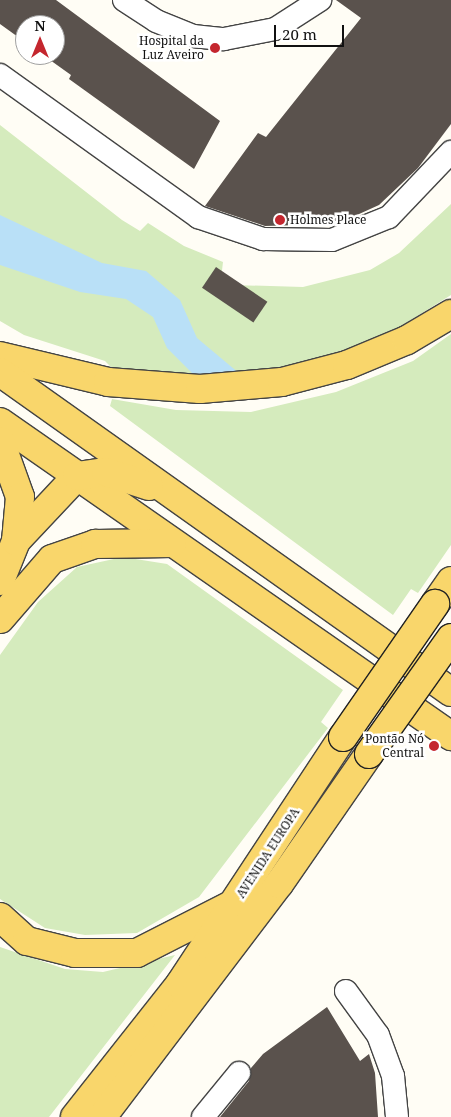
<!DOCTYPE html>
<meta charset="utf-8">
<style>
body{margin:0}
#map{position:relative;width:451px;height:1117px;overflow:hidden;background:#fffdf5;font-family:"Noto Serif",serif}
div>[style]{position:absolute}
.green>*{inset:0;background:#d5ebbd}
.water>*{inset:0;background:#b9e0f7}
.building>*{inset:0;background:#5a524d;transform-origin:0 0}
.roads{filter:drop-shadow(1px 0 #444) drop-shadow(-1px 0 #444) drop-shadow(0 1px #444) drop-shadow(0 -1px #444)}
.street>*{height:22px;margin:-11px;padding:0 11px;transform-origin:11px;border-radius:11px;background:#fff}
.primary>*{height:28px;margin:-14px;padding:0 14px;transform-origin:14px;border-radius:14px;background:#f9d66b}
.bridges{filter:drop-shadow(1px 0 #222) drop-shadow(-1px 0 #222) drop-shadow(0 1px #222) drop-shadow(0 -1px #222)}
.primary-bridge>*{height:28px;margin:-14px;padding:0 14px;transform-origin:14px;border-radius:14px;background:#f9d66b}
.dots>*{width:14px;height:14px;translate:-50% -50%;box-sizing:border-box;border:2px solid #fff;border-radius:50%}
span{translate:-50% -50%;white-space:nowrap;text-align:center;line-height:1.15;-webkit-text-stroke:5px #fff;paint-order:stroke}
.poi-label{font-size:12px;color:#111}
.right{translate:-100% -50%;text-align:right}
.left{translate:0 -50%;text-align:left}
.street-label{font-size:12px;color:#111}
.north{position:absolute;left:15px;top:15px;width:50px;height:50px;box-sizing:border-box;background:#fff;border:1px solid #a0a0a0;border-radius:50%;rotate:0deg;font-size:14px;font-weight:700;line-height:20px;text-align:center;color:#111}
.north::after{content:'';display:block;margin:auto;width:18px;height:22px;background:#c4262e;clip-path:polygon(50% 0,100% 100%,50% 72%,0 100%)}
.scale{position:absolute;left:274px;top:25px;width:70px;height:22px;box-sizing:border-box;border:2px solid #111;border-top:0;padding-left:6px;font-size:15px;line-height:18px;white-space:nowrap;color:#111;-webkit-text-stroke:4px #fff;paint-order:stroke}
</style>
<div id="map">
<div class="green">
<div style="clip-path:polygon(0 125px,122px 220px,140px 231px,148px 223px,184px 246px,223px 262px,221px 279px,233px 285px,303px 287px,370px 270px,399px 253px,451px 204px,451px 295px,387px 335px,281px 372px,118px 374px,105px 361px,24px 335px,0 321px)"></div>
<div style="clip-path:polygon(451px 334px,451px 545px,418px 593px,411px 589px,393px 615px,110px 406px,112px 399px,176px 410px,251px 412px,336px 392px,413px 361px)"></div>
<div style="clip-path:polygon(123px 557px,167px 564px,343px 690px,321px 722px,328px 728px,199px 897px,137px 933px,85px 935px,45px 928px,0 899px,0 655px,38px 602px,77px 567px)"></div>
<div style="clip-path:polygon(0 947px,65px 969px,103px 972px,175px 955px,49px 1117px,0 1117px)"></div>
</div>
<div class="water">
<div style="clip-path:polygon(0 215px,102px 263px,146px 271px,180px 300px,197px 338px,240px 374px,196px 377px,167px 348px,153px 317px,126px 299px,80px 292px,0 265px)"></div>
</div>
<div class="building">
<div style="clip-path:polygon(0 0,56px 0,220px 121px,194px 169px,69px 79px,71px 75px,43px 55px,55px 55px,55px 25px,25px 25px,25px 42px,0 24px)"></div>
<div style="clip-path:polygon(336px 0,451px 0,451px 124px,418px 168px,379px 205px,337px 224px,265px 226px,205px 206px,258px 133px,266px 137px,361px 18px)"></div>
<div style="left:216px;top:267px;width:62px;height:25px;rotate:34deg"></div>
<div style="clip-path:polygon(327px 1007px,360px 1061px,369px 1054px,375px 1073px,378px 1117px,220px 1117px,249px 1081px,251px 1068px,263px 1054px)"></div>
</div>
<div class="roads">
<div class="street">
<div style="left:124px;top:0;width:38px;rotate:33deg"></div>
<div style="left:156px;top:21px;width:40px;rotate:22deg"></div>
<div style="left:193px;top:36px;width:31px;rotate:6deg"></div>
<div style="left:224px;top:39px;width:52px;rotate:-11.1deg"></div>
<div style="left:275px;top:29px;width:54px;rotate:-32.8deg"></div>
<div style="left:0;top:75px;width:244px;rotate:35.6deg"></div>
<div style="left:198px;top:217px;width:69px;rotate:18.7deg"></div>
<div style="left:263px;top:239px;width:69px;rotate:0.8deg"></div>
<div style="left:332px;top:240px;width:61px;rotate:-22deg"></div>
<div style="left:389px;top:217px;width:90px;rotate:-46.4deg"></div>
<div style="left:346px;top:991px;width:54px;rotate:54deg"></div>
<div style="left:378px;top:1035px;width:44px;rotate:69.9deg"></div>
<div style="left:393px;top:1076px;width:41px;rotate:84.4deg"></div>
<div style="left:203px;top:1117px;width:57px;rotate:-50.7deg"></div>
</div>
<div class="primary">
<div style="left:0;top:356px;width:111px;rotate:13.5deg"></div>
<div style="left:108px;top:382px;width:92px;rotate:4.4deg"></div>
<div style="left:200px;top:389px;width:82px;rotate:-4.9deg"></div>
<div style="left:282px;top:382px;width:67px;rotate:-14.7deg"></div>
<div style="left:347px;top:365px;width:65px;rotate:-22.6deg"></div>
<div style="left:407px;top:340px;width:51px;rotate:-30.6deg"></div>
<div style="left:0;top:372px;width:553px;rotate:35.36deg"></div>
<div style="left:0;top:422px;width:550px;rotate:34.85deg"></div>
<div style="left:0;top:441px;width:59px;rotate:70.3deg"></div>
<div style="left:20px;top:497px;width:44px;rotate:95.2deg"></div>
<div style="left:16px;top:541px;width:43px;rotate:111.8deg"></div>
<div style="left:16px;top:541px;width:89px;rotate:-46.8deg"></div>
<div style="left:77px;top:476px;width:29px;rotate:-8deg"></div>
<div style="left:106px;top:472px;width:45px;rotate:18deg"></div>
<div style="left:435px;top:604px;width:28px;rotate:-55deg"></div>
<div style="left:0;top:619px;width:79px;rotate:-49.1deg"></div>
<div style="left:52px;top:559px;width:46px;rotate:-19.2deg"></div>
<div style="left:95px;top:544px;width:77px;rotate:-0.7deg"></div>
<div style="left:0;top:917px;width:36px;rotate:42deg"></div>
<div style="left:27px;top:941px;width:49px;rotate:14deg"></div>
<div style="left:75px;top:953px;width:62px"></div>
<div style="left:137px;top:953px;width:108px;rotate:-27deg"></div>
<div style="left:75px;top:1117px;width:169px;rotate:-51.7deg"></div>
<div style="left:180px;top:984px;width:296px;rotate:-56.6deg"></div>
<div style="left:102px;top:1117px;width:293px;rotate:-52.8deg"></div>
<div style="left:279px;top:884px;width:158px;rotate:-55.3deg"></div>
</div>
</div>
<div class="bridges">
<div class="primary-bridge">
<div style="left:343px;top:737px;width:162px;rotate:-55.3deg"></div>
<div style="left:369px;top:754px;width:142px;rotate:-54.7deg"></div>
</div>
</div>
<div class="dots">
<div style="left:215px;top:48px;background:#c4262e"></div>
<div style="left:280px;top:220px;background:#c4262e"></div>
<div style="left:434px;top:746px;background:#c4262e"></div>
</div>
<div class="poi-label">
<span class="right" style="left:204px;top:48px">Hospital da<br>Luz Aveiro</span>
<span class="left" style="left:290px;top:220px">Holmes Place</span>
<span class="right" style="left:424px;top:746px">Pontão Nó<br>Central</span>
</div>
<div class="street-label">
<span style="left:268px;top:853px;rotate:-57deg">AVENIDA EUROPA</span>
</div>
<div class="north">N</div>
<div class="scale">20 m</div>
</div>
